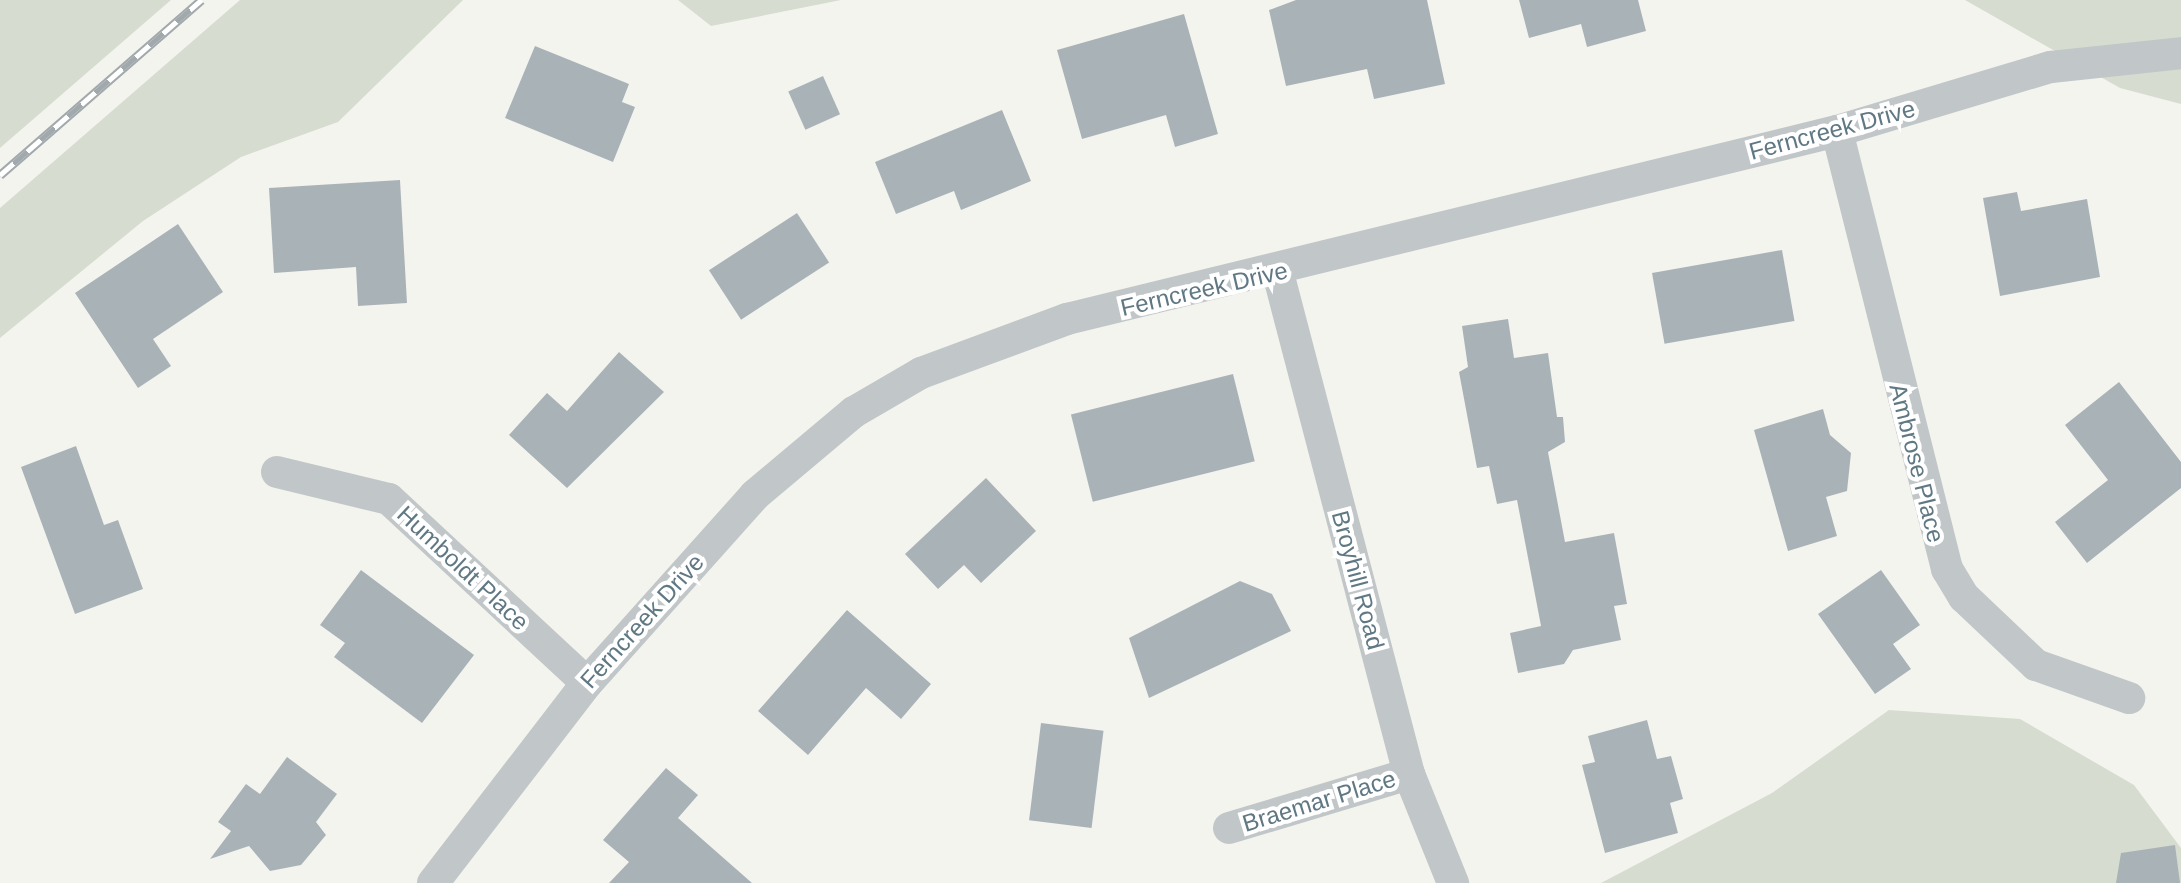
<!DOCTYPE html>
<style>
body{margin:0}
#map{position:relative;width:2181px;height:883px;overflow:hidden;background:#f4f4ef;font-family:Helvetica,sans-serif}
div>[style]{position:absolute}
.green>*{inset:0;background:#d6dcd0}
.building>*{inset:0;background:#a9b3b7;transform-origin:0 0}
.minor>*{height:32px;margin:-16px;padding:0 16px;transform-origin:16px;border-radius:16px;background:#c1c6c8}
.rail>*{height:9px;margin-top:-4.5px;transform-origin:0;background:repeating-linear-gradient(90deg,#fff 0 18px,#a1a9ad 0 36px);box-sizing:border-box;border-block:2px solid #a1a9ad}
span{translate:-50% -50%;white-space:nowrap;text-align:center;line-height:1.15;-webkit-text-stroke:8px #fff;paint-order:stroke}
.street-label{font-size:24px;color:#607883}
</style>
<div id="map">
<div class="green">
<div style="clip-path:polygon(0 0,171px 0,0 148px)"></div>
<div style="clip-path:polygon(240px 0,463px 0,338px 122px,241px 157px,143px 221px,0 338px,0 208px)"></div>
<div style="clip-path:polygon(678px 0,841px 0,711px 26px)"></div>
<div style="clip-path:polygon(1965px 0,2181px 0,2181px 104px,2120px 88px)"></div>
<div style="clip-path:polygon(1889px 710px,2020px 719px,2134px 785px,2181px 848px,2181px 883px,1601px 883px,1772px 793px)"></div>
</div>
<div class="building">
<div style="clip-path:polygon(1296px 0,1427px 0,1445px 84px,1374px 99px,1367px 69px,1286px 86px,1269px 10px)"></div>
<div style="clip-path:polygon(1519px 0,1638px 0,1646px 31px,1587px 47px,1581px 24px,1529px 38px)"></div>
<div style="clip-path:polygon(1184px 14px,1218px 134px,1175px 147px,1166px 115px,1082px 139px,1057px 50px)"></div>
<div style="clip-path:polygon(535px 46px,629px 84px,622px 102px,635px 107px,613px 162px,505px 118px)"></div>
<div style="left:823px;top:76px;width:42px;height:38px;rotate:66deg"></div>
<div style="clip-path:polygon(1002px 110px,1031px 181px,961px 210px,954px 191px,896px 214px,875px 162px)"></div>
<div style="clip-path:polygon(400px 180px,407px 303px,358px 306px,356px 267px,274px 273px,269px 188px)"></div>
<div style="clip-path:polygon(2017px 192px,2021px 211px,2087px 199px,2100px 277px,2000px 296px,1983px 198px)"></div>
<div style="left:797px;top:213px;width:59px;height:105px;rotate:57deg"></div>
<div style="clip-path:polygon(178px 224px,223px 292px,153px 339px,171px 366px,138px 388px,75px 293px)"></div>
<div style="left:1782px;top:250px;width:72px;height:132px;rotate:80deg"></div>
<div style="clip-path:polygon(1508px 319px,1514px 358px,1548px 353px,1557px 417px,1563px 417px,1565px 442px,1548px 452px,1565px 542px,1614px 533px,1627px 604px,1614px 606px,1621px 640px,1573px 650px,1564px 664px,1518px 673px,1510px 633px,1541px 626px,1517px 500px,1497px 504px,1489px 466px,1477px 468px,1459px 372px,1468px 367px,1462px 326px)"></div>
<div style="clip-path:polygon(619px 352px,664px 392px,567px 488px,509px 435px,547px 393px,567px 411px)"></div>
<div style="left:1233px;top:374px;width:90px;height:167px;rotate:76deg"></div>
<div style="clip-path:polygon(2119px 382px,2181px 462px,2181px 488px,2087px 563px,2055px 522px,2108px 480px,2065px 425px)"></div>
<div style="clip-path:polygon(1823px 409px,1830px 435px,1851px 453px,1847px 491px,1826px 497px,1837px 536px,1788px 551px,1754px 430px)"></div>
<div style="clip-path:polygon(76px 446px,104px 525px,118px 520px,143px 589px,75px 614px,21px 467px)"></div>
<div style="clip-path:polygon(986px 478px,1036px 531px,981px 583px,964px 565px,938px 589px,905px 554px)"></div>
<div style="clip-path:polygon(361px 570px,474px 655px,422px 723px,334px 657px,345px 643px,320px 625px)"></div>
<div style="clip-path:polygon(1881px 570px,1920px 625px,1893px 644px,1911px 669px,1875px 694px,1818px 614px)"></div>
<div style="clip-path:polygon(1240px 581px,1272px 594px,1291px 631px,1149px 698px,1129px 638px)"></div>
<div style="clip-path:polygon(847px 610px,931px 684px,901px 719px,866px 688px,808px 755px,758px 711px)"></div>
<div style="clip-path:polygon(1647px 720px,1657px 759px,1671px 756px,1683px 799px,1670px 803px,1678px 833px,1605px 853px,1582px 765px,1595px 762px,1588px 736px)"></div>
<div style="left:1041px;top:723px;width:63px;height:98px;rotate:7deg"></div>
<div style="clip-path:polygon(287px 757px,337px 794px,316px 822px,326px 835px,301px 865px,270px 871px,249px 846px,210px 859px,231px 831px,218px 822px,246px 784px,260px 794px)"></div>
<div style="clip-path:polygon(666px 768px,698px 795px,678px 818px,752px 883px,609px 883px,629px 862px,603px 840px)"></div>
<div style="clip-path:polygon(2175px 845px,2180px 883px,2116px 883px,2121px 853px)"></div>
</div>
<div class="minor">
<div style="left:1837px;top:131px;width:452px;rotate:75.9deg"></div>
<div style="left:1947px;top:569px;width:33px;rotate:59deg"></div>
<div style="left:1964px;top:597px;width:99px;rotate:43.4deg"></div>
<div style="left:2036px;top:665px;width:99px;rotate:19.5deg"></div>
<div style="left:1278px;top:273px;width:518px;rotate:75.35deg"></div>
<div style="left:1409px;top:774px;width:118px;rotate:68deg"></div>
<div style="left:277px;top:472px;width:115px;rotate:13.6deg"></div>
<div style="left:389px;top:499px;width:270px;rotate:42.9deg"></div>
<div style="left:1229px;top:828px;width:188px;rotate:-16.7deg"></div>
<div style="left:433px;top:883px;width:252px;rotate:-52.4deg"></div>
<div style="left:587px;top:683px;width:252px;rotate:-48.2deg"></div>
<div style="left:755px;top:495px;width:129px;rotate:-40deg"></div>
<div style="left:854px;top:412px;width:78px;rotate:-30.2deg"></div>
<div style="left:921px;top:373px;width:156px;rotate:-20.3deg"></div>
<div style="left:1067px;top:319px;width:793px;rotate:-13.72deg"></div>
<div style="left:1837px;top:131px;width:223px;rotate:-16.7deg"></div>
<div style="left:2051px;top:67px;width:131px;rotate:-6.1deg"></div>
</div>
<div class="rail">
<div style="left:0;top:175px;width:267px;rotate:-41deg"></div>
</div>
<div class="street-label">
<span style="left:1832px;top:130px;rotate:-15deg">Ferncreek Drive</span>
<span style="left:1204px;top:289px;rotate:-13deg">Ferncreek Drive</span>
<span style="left:1917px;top:463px;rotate:76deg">Ambrose Place</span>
<span style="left:463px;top:568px;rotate:43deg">Humboldt Place</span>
<span style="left:1358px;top:580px;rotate:75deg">Broyhill Road</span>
<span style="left:642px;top:621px;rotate:-48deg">Ferncreek Drive</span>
<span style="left:1319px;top:801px;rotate:-17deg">Braemar Place</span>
</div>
</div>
